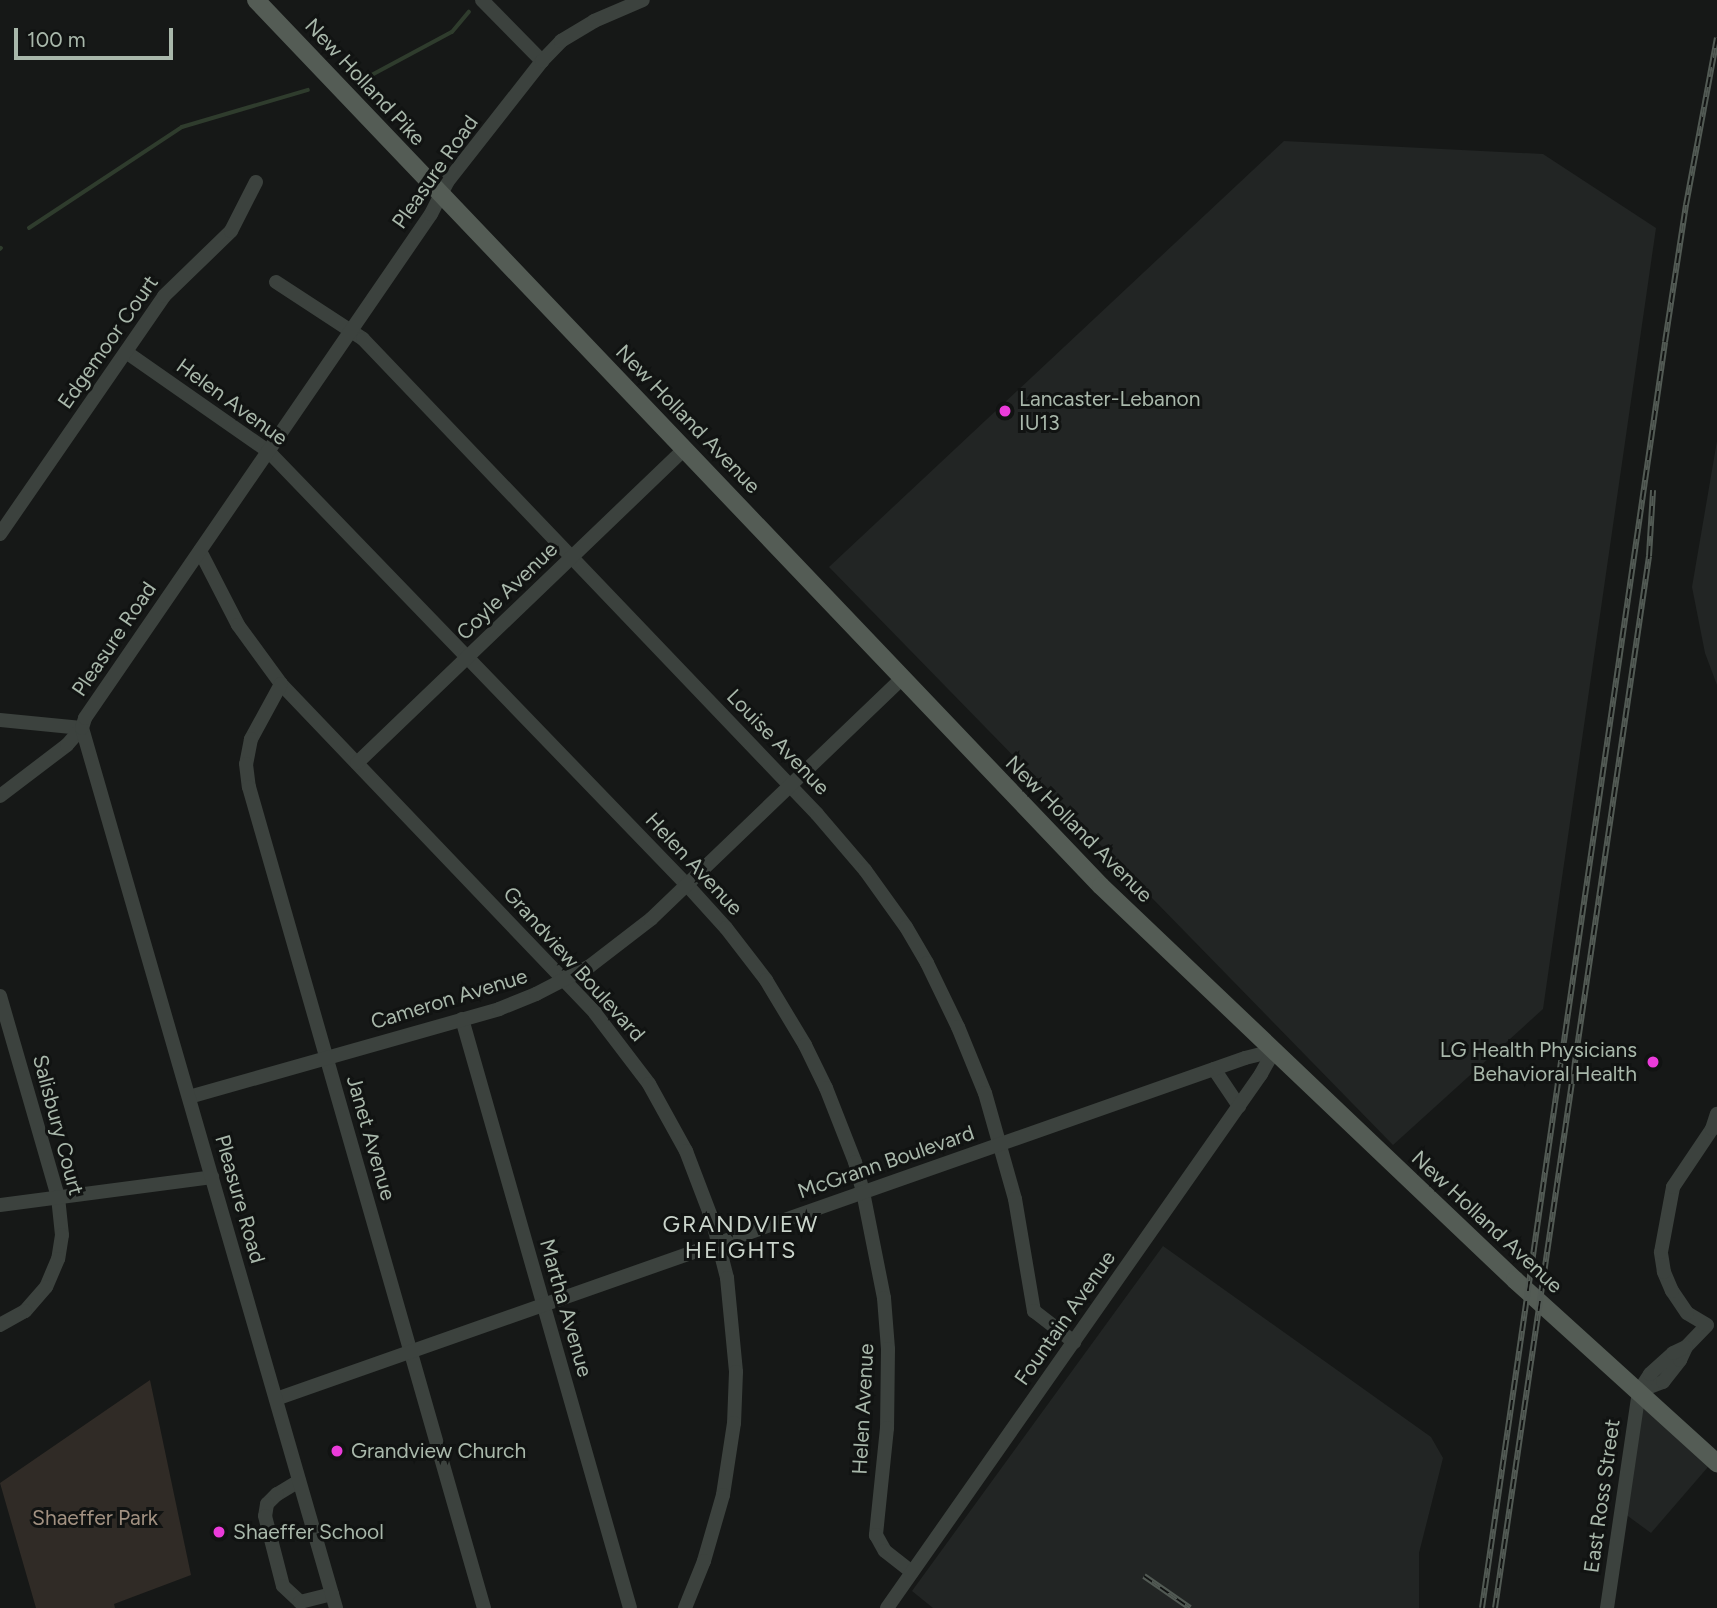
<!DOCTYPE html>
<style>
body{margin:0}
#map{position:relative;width:1717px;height:1608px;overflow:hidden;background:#161817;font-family:Figtree,sans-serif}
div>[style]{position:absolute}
.built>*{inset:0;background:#222524}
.green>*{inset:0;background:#302b26}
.stream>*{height:3.5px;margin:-1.75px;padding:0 1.75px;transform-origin:1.75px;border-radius:1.75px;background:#2f3c2d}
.minor>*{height:14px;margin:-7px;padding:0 7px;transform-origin:7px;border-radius:7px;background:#3c423e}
.major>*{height:18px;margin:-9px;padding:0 9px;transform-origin:9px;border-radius:9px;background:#545c55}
.rail>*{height:6px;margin-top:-3px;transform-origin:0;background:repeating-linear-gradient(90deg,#111312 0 10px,#525a54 0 20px);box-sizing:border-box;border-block:2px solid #525a54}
.dots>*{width:19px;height:19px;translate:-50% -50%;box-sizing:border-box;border:4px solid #111312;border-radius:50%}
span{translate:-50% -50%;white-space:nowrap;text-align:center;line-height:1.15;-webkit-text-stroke:6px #111312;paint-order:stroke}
.street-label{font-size:21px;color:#a9b8ab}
.poi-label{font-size:21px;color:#a9b8ab}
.left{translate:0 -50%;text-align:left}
.right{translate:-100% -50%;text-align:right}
.park-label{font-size:21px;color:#a29181}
.neighbourhood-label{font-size:23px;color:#cad4cb;letter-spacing:2px}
.scale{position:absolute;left:14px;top:28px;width:159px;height:32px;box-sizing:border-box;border:4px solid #a9b8ab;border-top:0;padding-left:9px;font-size:21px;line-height:24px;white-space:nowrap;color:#a9b8ab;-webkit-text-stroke:5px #111312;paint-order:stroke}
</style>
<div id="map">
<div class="built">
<div style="clip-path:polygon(1284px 141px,1543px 154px,1656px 228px,1543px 1009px,1393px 1145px,829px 567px)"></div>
<div style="clip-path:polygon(1717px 441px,1717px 685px,1705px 653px,1692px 587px)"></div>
<div style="clip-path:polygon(1163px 1246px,1431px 1437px,1443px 1458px,1419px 1553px,1419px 1608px,933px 1608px,912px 1591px)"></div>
<div style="clip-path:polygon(1639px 1391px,1714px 1460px,1651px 1533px,1621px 1511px)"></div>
</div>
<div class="green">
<div style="clip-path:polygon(150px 1380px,191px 1575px,114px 1604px,115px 1608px,36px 1608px,0 1483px)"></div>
</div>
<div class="stream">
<div style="left:368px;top:77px;width:95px;rotate:-28.2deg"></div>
<div style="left:452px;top:32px;width:26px;rotate:-50deg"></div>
<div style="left:29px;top:228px;width:183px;rotate:-33.4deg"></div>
<div style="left:182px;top:127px;width:131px;rotate:-16.4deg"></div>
<div style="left:0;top:249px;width:1px;rotate:-45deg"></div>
</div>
<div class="minor">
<div style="left:482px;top:0;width:86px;rotate:45.5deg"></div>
<div style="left:276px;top:282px;width:104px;rotate:33.2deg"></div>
<div style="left:363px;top:339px;width:657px;rotate:46.29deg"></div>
<div style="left:817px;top:814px;width:74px;rotate:49.4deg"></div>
<div style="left:865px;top:870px;width:70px;rotate:54.3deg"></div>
<div style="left:906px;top:927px;width:42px;rotate:59.7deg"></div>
<div style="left:927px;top:963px;width:71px;rotate:64.2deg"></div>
<div style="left:958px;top:1027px;width:71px;rotate:67.8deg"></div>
<div style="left:985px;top:1093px;width:110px;rotate:74.2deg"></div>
<div style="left:1015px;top:1199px;width:114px;rotate:80.4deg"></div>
<div style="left:1034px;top:1311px;width:51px;rotate:37.8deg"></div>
<div style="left:126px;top:352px;width:173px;rotate:34.9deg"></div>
<div style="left:268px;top:451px;width:603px;rotate:46.01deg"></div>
<div style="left:687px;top:885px;width:58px;rotate:47.8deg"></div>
<div style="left:726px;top:928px;width:66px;rotate:52.4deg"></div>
<div style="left:766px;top:980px;width:76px;rotate:59deg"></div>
<div style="left:805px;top:1045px;width:48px;rotate:64deg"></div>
<div style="left:826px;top:1088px;width:79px;rotate:68.6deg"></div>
<div style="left:855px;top:1162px;width:31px;rotate:75deg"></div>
<div style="left:863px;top:1192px;width:108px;rotate:78.8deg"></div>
<div style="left:884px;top:1298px;width:51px;rotate:85.5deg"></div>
<div style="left:888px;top:1349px;width:79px;rotate:90.7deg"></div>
<div style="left:887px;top:1428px;width:108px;rotate:95.9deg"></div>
<div style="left:876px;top:1535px;width:18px;rotate:61deg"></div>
<div style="left:885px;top:1551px;width:34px;rotate:38deg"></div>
<div style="left:0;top:534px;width:289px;rotate:-55.4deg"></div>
<div style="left:164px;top:296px;width:93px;rotate:-44.1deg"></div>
<div style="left:231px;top:231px;width:55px;rotate:-63deg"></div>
<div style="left:200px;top:551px;width:83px;rotate:62.8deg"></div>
<div style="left:238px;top:625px;width:73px;rotate:53.9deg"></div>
<div style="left:281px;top:684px;width:455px;rotate:46.3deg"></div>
<div style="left:595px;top:1013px;width:89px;rotate:52.7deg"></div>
<div style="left:649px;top:1084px;width:77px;rotate:61.1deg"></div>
<div style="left:686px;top:1151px;width:73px;rotate:69.1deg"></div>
<div style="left:712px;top:1219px;width:61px;rotate:75.7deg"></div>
<div style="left:727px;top:1278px;width:94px;rotate:84.5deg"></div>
<div style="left:736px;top:1372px;width:51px;rotate:92.2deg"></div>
<div style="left:734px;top:1423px;width:73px;rotate:98.7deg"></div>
<div style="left:723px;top:1495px;width:69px;rotate:106.1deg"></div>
<div style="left:704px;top:1561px;width:51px;rotate:112deg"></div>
<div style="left:281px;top:684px;width:63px;rotate:118.6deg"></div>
<div style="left:251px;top:739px;width:25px;rotate:101deg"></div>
<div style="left:246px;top:764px;width:23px;rotate:83deg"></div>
<div style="left:249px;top:787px;width:854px;rotate:74.03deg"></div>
<div style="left:0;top:720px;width:82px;rotate:5.6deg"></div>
<div style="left:357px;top:763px;width:454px;rotate:-43.8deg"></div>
<div style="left:0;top:796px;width:84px;rotate:-37.3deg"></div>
<div style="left:67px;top:745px;width:23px;rotate:-49deg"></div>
<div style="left:0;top:996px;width:209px;rotate:73.9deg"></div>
<div style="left:58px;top:1197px;width:38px;rotate:84deg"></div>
<div style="left:62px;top:1235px;width:24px;rotate:99deg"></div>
<div style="left:58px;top:1259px;width:30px;rotate:113deg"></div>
<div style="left:46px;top:1287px;width:32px;rotate:131deg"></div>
<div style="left:25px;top:1311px;width:29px;rotate:151deg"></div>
<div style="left:462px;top:1019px;width:612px;rotate:74.08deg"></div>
<div style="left:1214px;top:1069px;width:45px;rotate:56deg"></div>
<div style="left:189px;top:1097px;width:322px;rotate:-15.8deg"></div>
<div style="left:499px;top:1009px;width:40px;rotate:-22deg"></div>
<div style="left:536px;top:994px;width:61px;rotate:-27.4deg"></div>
<div style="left:590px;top:966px;width:77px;rotate:-37.6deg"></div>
<div style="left:651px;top:919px;width:349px;rotate:-43.8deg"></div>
<div style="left:0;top:1205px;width:214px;rotate:-7.5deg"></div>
<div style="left:1639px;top:1391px;width:26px;rotate:-21deg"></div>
<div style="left:1663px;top:1382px;width:28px;rotate:-52deg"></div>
<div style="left:1680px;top:1360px;width:14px;rotate:-65deg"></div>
<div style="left:1686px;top:1347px;width:30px;rotate:-46deg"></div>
<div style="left:1707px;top:1325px;width:23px;rotate:-149deg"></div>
<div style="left:1687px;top:1313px;width:27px;rotate:-124deg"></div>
<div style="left:1672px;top:1291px;width:21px;rotate:-113deg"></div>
<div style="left:1664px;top:1272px;width:20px;rotate:-99deg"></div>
<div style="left:1661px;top:1252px;width:66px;rotate:-79.5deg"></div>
<div style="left:1673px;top:1187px;width:70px;rotate:-56.1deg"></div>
<div style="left:1712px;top:1129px;width:16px;rotate:-72deg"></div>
<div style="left:276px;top:1399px;width:1027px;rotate:-19.39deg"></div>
<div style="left:1245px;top:1058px;width:30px;rotate:-14deg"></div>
<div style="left:299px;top:1481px;width:26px;rotate:149deg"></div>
<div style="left:277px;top:1494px;width:14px;rotate:135deg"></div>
<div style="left:267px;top:1504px;width:12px;rotate:99deg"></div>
<div style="left:265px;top:1516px;width:72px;rotate:75.6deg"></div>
<div style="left:283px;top:1586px;width:23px;rotate:43deg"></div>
<div style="left:300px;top:1602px;width:33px;rotate:-14deg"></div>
<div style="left:336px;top:1608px;width:916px;rotate:-106.1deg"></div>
<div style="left:82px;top:728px;width:10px;rotate:-73deg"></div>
<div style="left:85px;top:718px;width:611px;rotate:-55.53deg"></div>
<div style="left:431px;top:214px;width:37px;rotate:-63deg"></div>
<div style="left:448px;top:181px;width:152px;rotate:-51.9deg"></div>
<div style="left:542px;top:61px;width:28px;rotate:-46deg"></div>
<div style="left:561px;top:41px;width:39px;rotate:-31deg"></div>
<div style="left:594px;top:21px;width:53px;rotate:-23.2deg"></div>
<div style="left:887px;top:1608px;width:652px;rotate:-54.99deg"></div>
<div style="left:1261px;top:1074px;width:26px;rotate:-61deg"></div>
<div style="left:1607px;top:1608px;width:219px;rotate:-81.6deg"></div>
<div style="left:1639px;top:1391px;width:20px;rotate:-57deg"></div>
<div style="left:1650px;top:1374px;width:31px;rotate:-42deg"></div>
<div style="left:1673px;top:1353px;width:14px;rotate:-25deg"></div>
</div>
<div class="major">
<div style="left:256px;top:0;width:1224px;rotate:46.36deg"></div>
<div style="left:1101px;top:886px;width:572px;rotate:43.58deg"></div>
<div style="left:1515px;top:1280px;width:273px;rotate:42.2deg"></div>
</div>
<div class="rail">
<div style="left:1144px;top:1576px;width:56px;rotate:34.8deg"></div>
<div style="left:1482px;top:1608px;width:1279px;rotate:-81.77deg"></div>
<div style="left:1665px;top:342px;width:139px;rotate:-81.3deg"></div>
<div style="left:1686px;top:205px;width:170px;rotate:-79.5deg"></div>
<div style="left:1495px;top:1608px;width:1063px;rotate:-81.67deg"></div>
<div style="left:1649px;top:556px;width:66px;rotate:-86.5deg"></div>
</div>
<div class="dots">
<div style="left:1005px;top:411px;background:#eb3bda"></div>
<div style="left:1653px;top:1062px;background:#eb3bda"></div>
<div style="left:337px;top:1451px;background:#eb3bda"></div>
<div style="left:219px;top:1532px;background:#eb3bda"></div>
</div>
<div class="street-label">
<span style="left:365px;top:82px;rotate:47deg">New Holland Pike</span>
<span style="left:435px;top:172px;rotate:-55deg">Pleasure Road</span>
<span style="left:108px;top:342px;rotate:-55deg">Edgemoor Court</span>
<span style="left:232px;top:402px;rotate:36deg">Helen Avenue</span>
<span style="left:688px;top:419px;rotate:46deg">New Holland Avenue</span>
<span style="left:507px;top:591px;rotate:-44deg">Coyle Avenue</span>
<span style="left:114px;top:639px;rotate:-56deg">Pleasure Road</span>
<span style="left:778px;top:742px;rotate:46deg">Louise Avenue</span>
<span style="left:1079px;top:829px;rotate:45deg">New Holland Avenue</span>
<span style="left:694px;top:864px;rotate:47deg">Helen Avenue</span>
<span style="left:574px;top:964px;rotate:48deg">Grandview Boulevard</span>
<span style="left:449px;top:999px;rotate:-17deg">Cameron Avenue</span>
<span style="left:58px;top:1125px;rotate:75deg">Salisbury Court</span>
<span style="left:371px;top:1138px;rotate:74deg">Janet Avenue</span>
<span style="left:886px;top:1162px;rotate:-19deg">McGrann Boulevard</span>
<span style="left:240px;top:1199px;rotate:74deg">Pleasure Road</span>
<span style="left:1487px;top:1222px;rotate:43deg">New Holland Avenue</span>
<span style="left:566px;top:1308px;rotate:74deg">Martha Avenue</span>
<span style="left:1065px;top:1318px;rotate:-55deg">Fountain Avenue</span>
<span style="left:863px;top:1409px;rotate:-87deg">Helen Avenue</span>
<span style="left:1602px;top:1496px;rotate:-82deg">East Ross Street</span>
</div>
<div class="poi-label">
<span class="left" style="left:1019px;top:411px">Lancaster-Lebanon<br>IU13</span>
<span class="right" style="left:1637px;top:1062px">LG Health Physicians<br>Behavioral Health</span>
<span class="left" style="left:351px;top:1451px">Grandview Church</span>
<span class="left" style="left:233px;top:1532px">Shaeffer School</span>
</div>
<div class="park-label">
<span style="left:95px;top:1518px">Shaeffer Park</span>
</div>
<div class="neighbourhood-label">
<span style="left:741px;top:1237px">GRANDVIEW<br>HEIGHTS</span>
</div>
<div class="scale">100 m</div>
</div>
